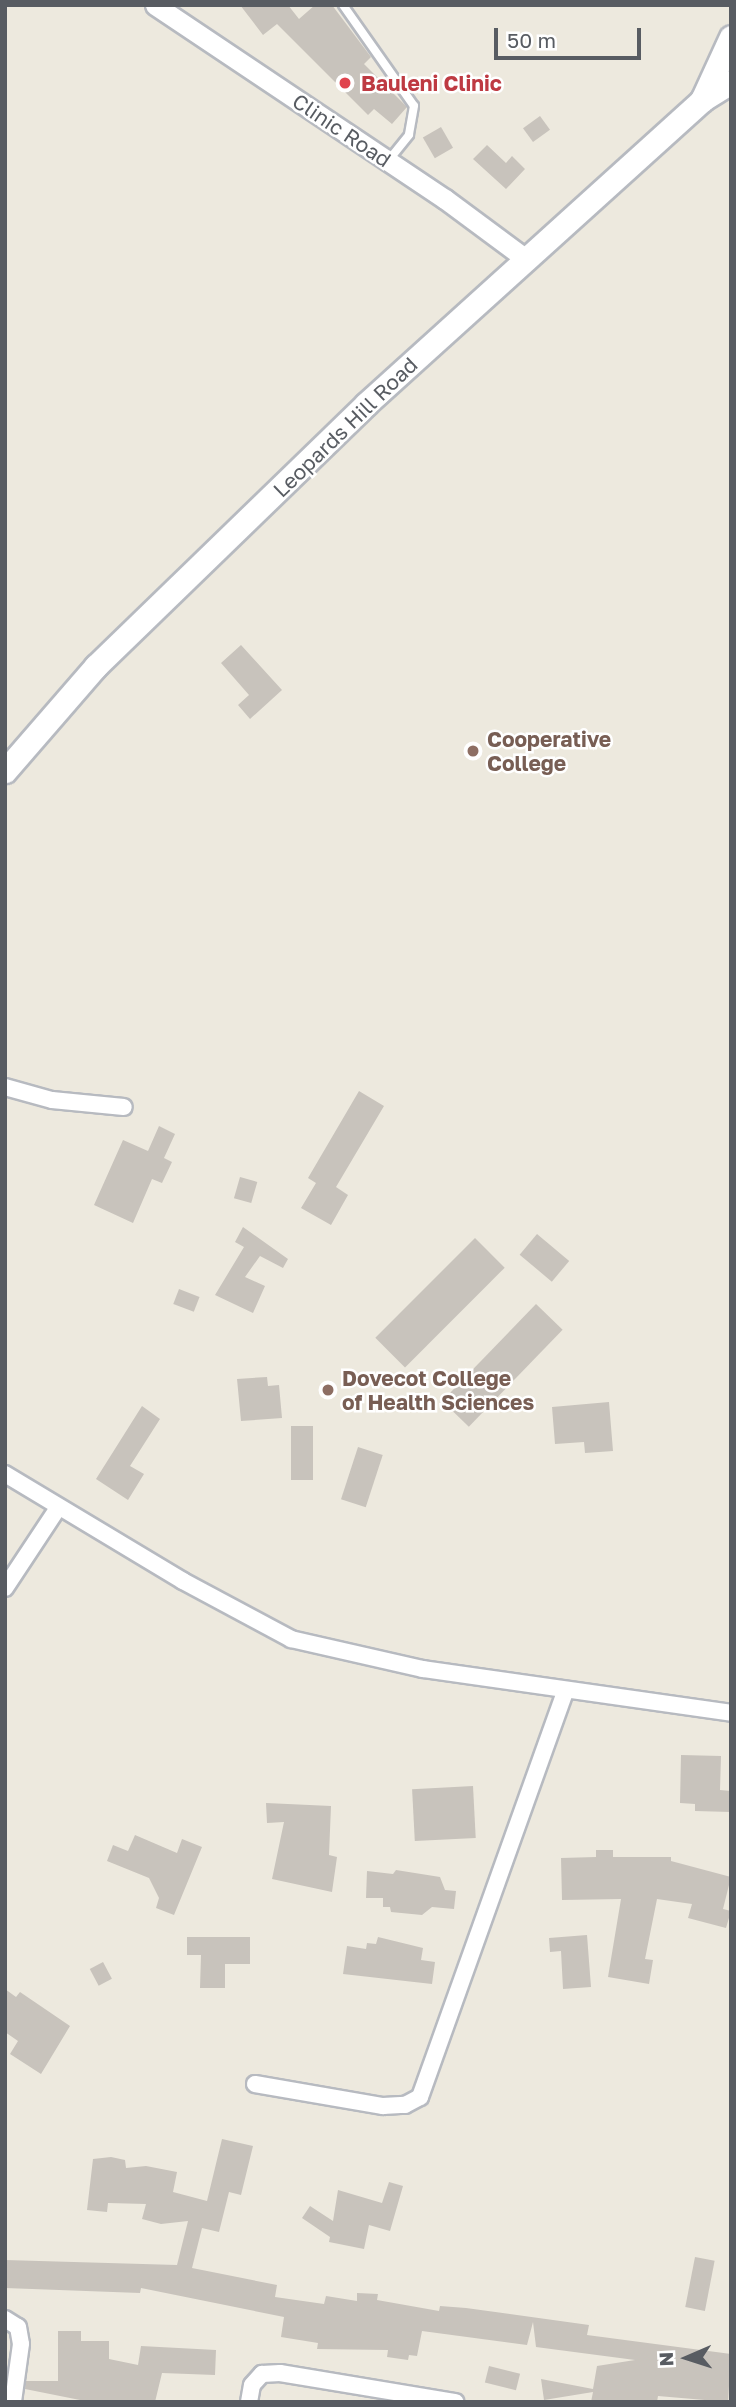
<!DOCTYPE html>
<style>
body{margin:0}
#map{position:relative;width:736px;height:2407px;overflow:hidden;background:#ede9de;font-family:"Golos Text",sans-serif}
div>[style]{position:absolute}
.building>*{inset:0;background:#c8c3bc;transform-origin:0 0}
.roads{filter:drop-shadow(2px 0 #b7bac0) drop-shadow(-2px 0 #b7bac0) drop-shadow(0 2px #b7bac0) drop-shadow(0 -2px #b7bac0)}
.service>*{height:8px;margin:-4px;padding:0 4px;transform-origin:4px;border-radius:4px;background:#fff}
.minor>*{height:16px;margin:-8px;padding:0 8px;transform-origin:8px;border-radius:8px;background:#fff}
.tertiary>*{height:19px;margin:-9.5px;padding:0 9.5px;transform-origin:9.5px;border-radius:9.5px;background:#fff}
.secondary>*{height:23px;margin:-11.5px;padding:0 11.5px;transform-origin:11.5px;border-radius:11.5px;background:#fff}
.dots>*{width:19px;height:19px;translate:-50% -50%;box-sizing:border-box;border:4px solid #fff;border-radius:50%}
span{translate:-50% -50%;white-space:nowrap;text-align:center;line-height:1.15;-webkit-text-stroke:5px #fff;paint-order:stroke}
.health-label{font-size:21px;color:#be3a42;font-weight:700}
.left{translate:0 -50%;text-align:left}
.street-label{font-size:21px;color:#585c62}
.education-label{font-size:21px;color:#785e54;font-weight:700}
.frame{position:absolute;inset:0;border:7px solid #585c62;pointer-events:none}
.north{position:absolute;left:652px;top:2323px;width:70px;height:70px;-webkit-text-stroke:5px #fff;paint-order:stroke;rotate:267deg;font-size:19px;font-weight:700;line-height:28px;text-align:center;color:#585c62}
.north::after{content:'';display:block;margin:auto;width:24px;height:32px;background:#585c62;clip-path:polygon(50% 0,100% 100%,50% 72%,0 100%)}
.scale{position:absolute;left:494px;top:28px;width:147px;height:32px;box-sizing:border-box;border:4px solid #585c62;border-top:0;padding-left:9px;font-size:21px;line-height:24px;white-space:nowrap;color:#585c62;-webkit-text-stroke:5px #fff;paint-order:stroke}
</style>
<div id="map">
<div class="building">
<div style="clip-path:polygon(240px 5px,288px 5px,299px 19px,315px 5px,332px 5px,371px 57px,364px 64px,407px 107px,392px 124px,374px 109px,368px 115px,277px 24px,263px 35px)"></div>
<div style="left:540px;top:116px;width:17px;height:21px;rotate:54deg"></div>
<div style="left:441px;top:127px;width:24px;height:21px;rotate:60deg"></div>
<div style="clip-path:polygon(487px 145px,506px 163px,512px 156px,525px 169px,506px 189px,473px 159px)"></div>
<div style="clip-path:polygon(241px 645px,282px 690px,250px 719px,238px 705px,249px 695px,221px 663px)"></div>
<div style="clip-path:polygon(359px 1091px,384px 1106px,336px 1187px,348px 1195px,331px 1225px,301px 1208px,316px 1183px,308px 1178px)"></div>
<div style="clip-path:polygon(159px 1126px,175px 1134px,164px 1158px,172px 1162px,162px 1183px,152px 1179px,133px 1223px,94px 1205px,123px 1140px,148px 1151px)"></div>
<div style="left:240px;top:1177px;width:18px;height:22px;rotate:16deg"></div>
<div style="clip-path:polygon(243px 1227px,288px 1259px,283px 1268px,260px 1256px,245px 1277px,265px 1286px,253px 1313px,215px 1295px,244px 1247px,235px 1242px)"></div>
<div style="left:537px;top:1234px;width:42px;height:27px;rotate:40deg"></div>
<div style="left:475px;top:1238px;width:42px;height:141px;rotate:45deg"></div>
<div style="left:179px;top:1289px;width:22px;height:16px;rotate:21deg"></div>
<div style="left:536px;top:1304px;width:37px;height:135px;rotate:44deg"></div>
<div style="clip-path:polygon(267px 1377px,268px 1386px,279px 1385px,282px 1418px,241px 1421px,237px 1379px)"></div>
<div style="clip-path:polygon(609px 1402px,613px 1451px,585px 1453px,584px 1442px,555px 1444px,552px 1407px)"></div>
<div style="clip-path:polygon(142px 1406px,160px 1419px,130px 1466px,144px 1474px,128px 1500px,96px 1479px)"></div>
<div style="left:291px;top:1426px;width:22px;height:54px"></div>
<div style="left:358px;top:1447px;width:26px;height:55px;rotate:18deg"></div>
<div style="clip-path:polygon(681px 1755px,721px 1756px,720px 1790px,731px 1791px,731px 1812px,695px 1811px,695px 1804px,680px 1803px)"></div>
<div style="left:473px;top:1786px;width:52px;height:61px;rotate:87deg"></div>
<div style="clip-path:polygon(266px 1803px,331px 1806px,329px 1855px,337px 1857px,332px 1892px,272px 1879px,284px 1822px,267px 1823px)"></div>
<div style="clip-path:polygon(135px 1835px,177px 1853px,182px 1839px,202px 1847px,174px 1915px,156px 1908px,159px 1898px,149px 1878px,107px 1861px,113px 1845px,128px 1851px)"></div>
<div style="clip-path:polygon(596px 1850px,613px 1850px,613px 1857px,671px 1857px,671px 1861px,731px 1877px,723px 1909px,731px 1911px,726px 1928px,688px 1918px,692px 1904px,657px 1899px,645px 1959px,653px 1960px,649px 1984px,608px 1977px,621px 1899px,562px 1900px,561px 1858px,596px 1857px)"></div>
<div style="clip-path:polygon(396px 1870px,440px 1877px,445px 1890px,456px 1891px,454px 1909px,432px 1907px,422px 1915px,391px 1912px,390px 1907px,383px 1907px,383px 1898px,366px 1898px,367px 1871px,393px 1874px)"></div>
<div style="clip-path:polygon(587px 1935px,591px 1987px,563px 1989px,561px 1951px,550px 1952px,549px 1938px)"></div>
<div style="clip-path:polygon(187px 1937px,250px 1937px,250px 1964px,225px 1964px,225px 1988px,200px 1988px,201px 1955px,187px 1955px)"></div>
<div style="clip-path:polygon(378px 1937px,423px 1948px,421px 1960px,435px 1962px,432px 1984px,343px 1974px,347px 1946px,366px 1949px,367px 1943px,376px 1944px)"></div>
<div style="left:103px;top:1962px;width:19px;height:15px;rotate:62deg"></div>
<div style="clip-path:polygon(5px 1989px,16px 1997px,20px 1992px,70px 2026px,41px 2074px,10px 2054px,18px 2041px,5px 2032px)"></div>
<div style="clip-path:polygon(222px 2139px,253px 2146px,241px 2195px,229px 2192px,219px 2232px,202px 2228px,192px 2268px,277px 2285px,275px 2297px,324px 2304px,326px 2296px,357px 2301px,357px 2293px,378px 2294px,377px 2300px,439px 2311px,440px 2306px,466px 2308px,589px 2325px,587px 2335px,731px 2354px,728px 2402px,658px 2396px,657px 2402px,591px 2402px,593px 2392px,544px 2400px,541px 2379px,593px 2389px,597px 2366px,635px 2360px,536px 2347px,533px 2322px,527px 2345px,422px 2331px,417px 2356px,409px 2355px,408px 2360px,387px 2357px,388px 2350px,317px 2349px,318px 2343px,281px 2337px,284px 2317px,141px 2288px,140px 2293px,5px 2288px,5px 2260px,177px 2265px,188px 2221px,161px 2224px,142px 2219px,146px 2204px,108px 2203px,107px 2212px,87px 2210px,93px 2159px,111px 2157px,125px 2160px,126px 2168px,146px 2166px,177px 2172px,173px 2192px,207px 2201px)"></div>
<div style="clip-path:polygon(389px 2182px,403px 2186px,390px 2231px,369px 2225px,364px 2249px,329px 2242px,330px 2237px,302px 2218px,310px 2206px,333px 2221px,338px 2190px,382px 2203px)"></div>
<div style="left:695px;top:2257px;width:20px;height:51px;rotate:11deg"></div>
<div style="clip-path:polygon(58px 2331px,81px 2331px,81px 2341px,109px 2341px,109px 2359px,138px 2365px,141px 2346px,216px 2350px,215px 2375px,162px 2373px,155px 2402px,90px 2402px,25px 2389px,26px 2381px,58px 2381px)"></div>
<div style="left:489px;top:2366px;width:32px;height:17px;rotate:14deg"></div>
</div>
<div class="roads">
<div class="service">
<div style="left:343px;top:5px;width:123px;rotate:54.9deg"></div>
<div style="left:414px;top:106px;width:29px;rotate:100deg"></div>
<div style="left:409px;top:135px;width:33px;rotate:129deg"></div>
</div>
<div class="minor">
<div style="left:5px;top:1087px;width:49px;rotate:15.5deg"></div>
<div style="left:52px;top:1100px;width:72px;rotate:5.6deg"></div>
<div style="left:5px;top:1474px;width:208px;rotate:31deg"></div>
<div style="left:183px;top:1581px;width:123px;rotate:28.2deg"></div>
<div style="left:291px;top:1639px;width:135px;rotate:12.8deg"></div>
<div style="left:423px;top:1669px;width:311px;rotate:8.1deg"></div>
<div style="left:5px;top:1588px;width:96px;rotate:-56.5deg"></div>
<div style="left:255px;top:2084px;width:130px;rotate:9.8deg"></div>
<div style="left:383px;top:2106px;width:22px;rotate:-3deg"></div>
<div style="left:405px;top:2105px;width:17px;rotate:-28deg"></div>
<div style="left:420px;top:2097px;width:430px;rotate:-70.3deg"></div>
<div style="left:5px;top:2319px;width:15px;rotate:32deg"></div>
<div style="left:18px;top:2327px;width:17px;rotate:80deg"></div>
<div style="left:21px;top:2344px;width:59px;rotate:97.9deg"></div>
<div style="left:249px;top:2402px;width:17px;rotate:-80deg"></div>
<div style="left:252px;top:2385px;width:15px;rotate:-48deg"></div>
<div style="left:262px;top:2374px;width:18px;rotate:-3deg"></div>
<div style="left:280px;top:2373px;width:178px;rotate:9.4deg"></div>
</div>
<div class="tertiary">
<div style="left:155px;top:5px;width:349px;rotate:33.8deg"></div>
<div style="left:445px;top:199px;width:102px;rotate:36.6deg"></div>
</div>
<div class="secondary">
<div style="left:702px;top:100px;width:69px;rotate:-65.3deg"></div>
<div style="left:5px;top:771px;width:139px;rotate:-49.1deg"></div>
<div style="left:96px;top:666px;width:376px;rotate:-44.1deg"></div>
<div style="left:366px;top:404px;width:453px;rotate:-42.1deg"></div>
<div style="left:702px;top:100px;width:34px;rotate:-32deg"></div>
</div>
</div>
<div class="dots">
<div style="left:345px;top:83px;background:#e0444e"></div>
<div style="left:473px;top:751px;background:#8d6e63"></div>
<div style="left:328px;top:1390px;background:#8d6e63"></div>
</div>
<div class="health-label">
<span class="left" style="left:361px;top:83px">Bauleni Clinic</span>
</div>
<div class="street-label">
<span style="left:342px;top:130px;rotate:34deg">Clinic Road</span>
<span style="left:345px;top:427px;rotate:-44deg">Leopards Hill Road</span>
</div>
<div class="education-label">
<span class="left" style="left:487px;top:751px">Cooperative<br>College</span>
<span class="left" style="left:342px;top:1390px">Dovecot College<br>of Health Sciences</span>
</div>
<div class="frame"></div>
<div class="north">N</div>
<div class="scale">50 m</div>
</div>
